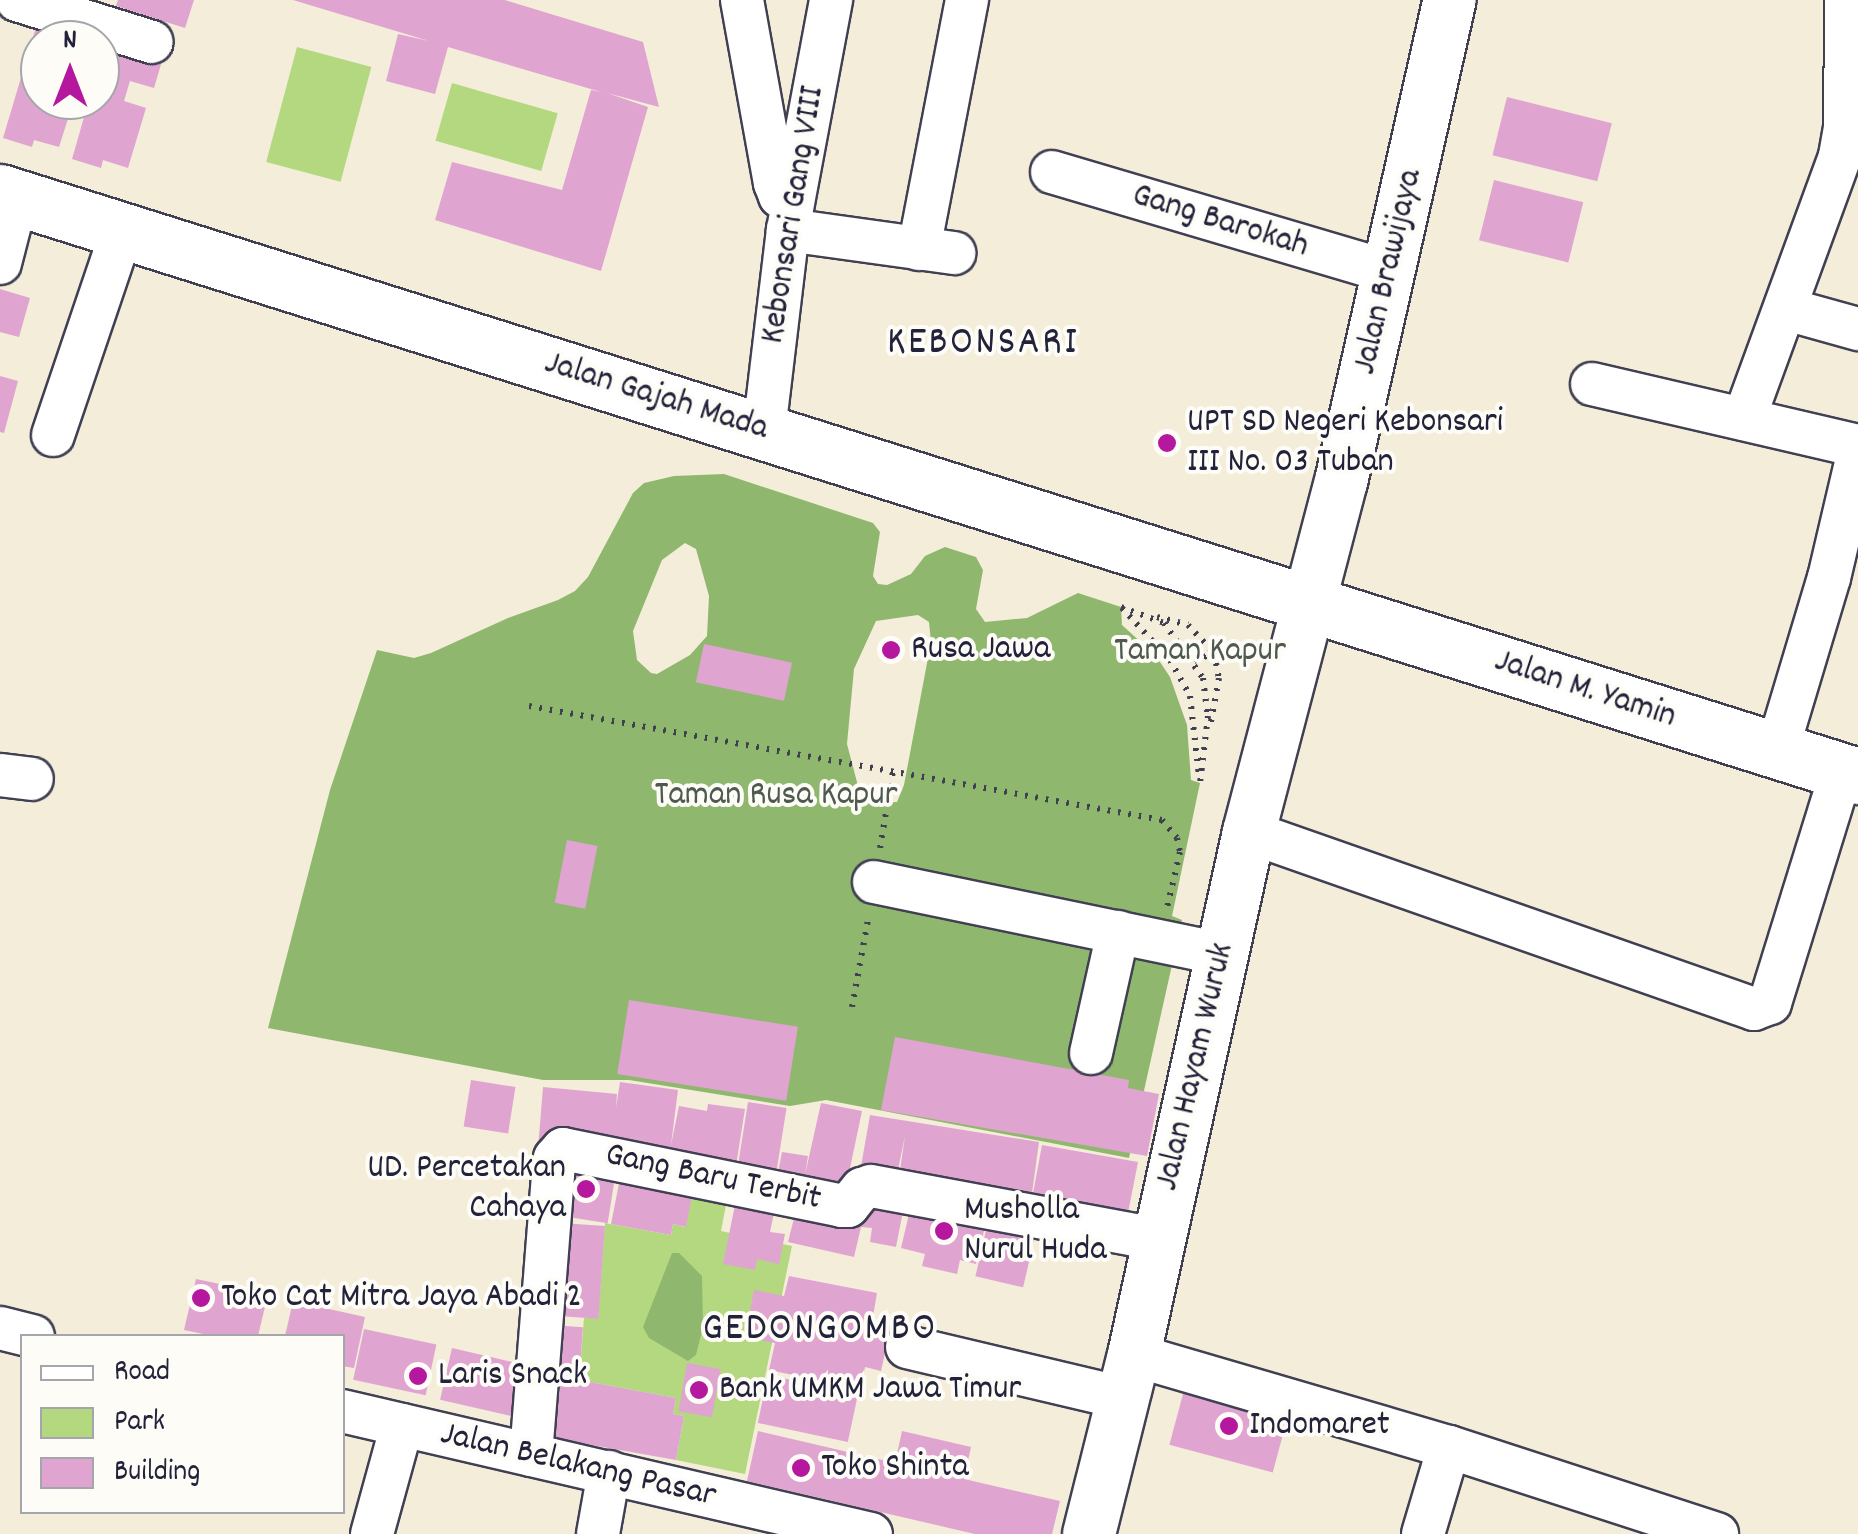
<!DOCTYPE html>
<style>
body{margin:0}
#map{position:relative;width:1858px;height:1534px;overflow:hidden;background:#f3edd9;font-family:Dekko,sans-serif}
div>[style]{position:absolute}
.green>*{inset:0;background:#b4d880;transform-origin:0 0}
.forest>*{inset:0;background:#8fb86e}
.building>*{inset:0;background:#e0a4d1;transform-origin:0 0}
.path>*{height:6px;margin-top:-3px;transform-origin:0;background:repeating-linear-gradient(90deg,#414053 0 2.5px,transparent 0 10.5px)}
.roads{filter:drop-shadow(2px 0 #414053) drop-shadow(-2px 0 #414053) drop-shadow(0 2px #414053) drop-shadow(0 -2px #414053)}
.minor>*{height:42px;margin:-21px;padding:0 21px;transform-origin:21px;border-radius:21px;background:#fff}
.major>*{height:52px;margin:-26px;padding:0 26px;transform-origin:26px;border-radius:26px;background:#fff}
.highway>*{height:55px;margin:-27.5px;padding:0 27.5px;transform-origin:27.5px;border-radius:27.5px;background:#fff}
.dots>*{width:28px;height:28px;translate:-50% -50%;box-sizing:border-box;border:5px solid #fdfcf7;border-radius:50%}
span{translate:-50% -50%;white-space:nowrap;text-align:center;line-height:1.15;-webkit-text-stroke:8px #fdfcf7;paint-order:stroke}
.street-label{font-size:35px;color:#22223b}
.poi-label{font-size:35px;color:#22223b}
.left{translate:0 -50%;text-align:left}
.right{translate:-100% -50%;text-align:right}
.park-label{font-size:35px;color:#4e5950}
.quarter-label{font-size:40px;color:#22223b;letter-spacing:2.5px}
.legend{position:absolute;left:20px;top:1334px;width:325px;height:180px;box-sizing:border-box;background:#fdfcf7;border:2px solid #a5a5ac;margin:0;padding:12px 18px;list-style:none;font-size:30px;color:#22223b}
.legend li{display:flex;align-items:center;gap:20px;height:50px}
.legend b{width:50px;border:2px solid #a5a5ac}
.north{position:absolute;left:20px;top:20px;width:100px;height:100px;box-sizing:border-box;background:#fdfcf7;border:2px solid #a5a5ac;border-radius:50%;rotate:0deg;font-size:28px;font-weight:700;line-height:40px;text-align:center;color:#22223b}
.north::after{content:'';display:block;margin:auto;width:35px;height:45px;background:#b5179e;clip-path:polygon(50% 0,100% 100%,50% 72%,0 100%)}
</style>
<div id="map">
<div class="green">
<div style="left:297px;top:47px;width:77px;height:119px;rotate:15deg"></div>
<div style="left:452px;top:83px;width:110px;height:60px;rotate:16deg"></div>
<div style="clip-path:polygon(695px 1181px,729px 1189px,721px 1231px,792px 1246px,745px 1474px,676px 1460px,684px 1416px,673px 1414px,676px 1398px,579px 1380px,584px 1318px,598px 1318px,605px 1223px,671px 1235px,673px 1224px,685px 1227px)"></div>
</div>
<div class="forest">
<div style="clip-path:polygon(evenodd,724px 474px,873px 523px,880px 532px,873px 576px,878px 584px,887px 585px,911px 574px,925px 556px,945px 547px,976px 557px,983px 570px,976px 609px,985px 622px,1027px 618px,1078px 593px,1121px 607px,1122px 625px,1156px 656px,1170px 677px,1187px 725px,1191px 780px,1200px 783px,1172px 916px,1182px 920px,1129px 1158px,826px 1100px,790px 1106px,629px 1080px,543px 1080px,268px 1028px,330px 790px,377px 650px,414px 658px,431px 653px,508px 618px,558px 600px,575px 591px,588px 577px,633px 493px,644px 483px,674px 476px,724px 474px,685px 543px,696px 549px,709px 596px,707px 636px,690px 655px,657px 674px,651px 673px,637px 660px,633px 631px,662px 560px,685px 543px,724px 474px,918px 615px,929px 622px,931px 642px,904px 785px,897px 802px,875px 803px,858px 786px,847px 744px,854px 669px,876px 621px,918px 615px)"></div>
<div style="clip-path:polygon(672px 1253px,679px 1253px,702px 1276px,703px 1327px,696px 1355px,688px 1361px,649px 1338px,643px 1327px)"></div>
</div>
<div class="building">
<div style="clip-path:polygon(118px 0,194px 0,185px 28px,116px 6px)"></div>
<div style="clip-path:polygon(293px 0,505px 0,643px 42px,659px 107px,607px 93px,648px 107px,601px 271px,435px 220px,452px 162px,562px 190px,591px 90px,601px 92px,448px 47px,435px 94px,386px 81px,398px 34px,429px 41px)"></div>
<div style="clip-path:polygon(37px 23px,89px 40px,40px 40px,40px 100px,74px 100px,59px 147px,34px 140px,32px 147px,3px 138px,23px 71px,28px 72px,33px 53px,29px 52px)"></div>
<div style="clip-path:polygon(106px 44px,162px 61px,154px 88px,130px 81px,124px 101px,146px 108px,128px 168px,103px 160px,101px 168px,72px 159px,89px 100px,100px 100px,100px 65px)"></div>
<div style="left:1507px;top:97px;width:108px;height:60px;rotate:14deg"></div>
<div style="left:1494px;top:180px;width:92px;height:62px;rotate:14deg"></div>
<div style="clip-path:polygon(0 289px,30px 298px,19px 337px,0 332px)"></div>
<div style="clip-path:polygon(0 376px,18px 381px,4px 433px,0 432px)"></div>
<div style="left:704px;top:644px;width:90px;height:39px;rotate:12deg"></div>
<div style="left:567px;top:840px;width:31px;height:64px;rotate:11deg"></div>
<div style="left:629px;top:1000px;width:171px;height:75px;rotate:9deg"></div>
<div style="clip-path:polygon(895px 1037px,1129px 1080px,1128px 1088px,1159px 1094px,1147px 1156px,881px 1110px)"></div>
<div style="left:471px;top:1080px;width:45px;height:47px;rotate:9deg"></div>
<div style="clip-path:polygon(620px 1082px,678px 1090px,671px 1145px,679px 1106px,707px 1111px,708px 1104px,745px 1109px,735px 1172px,537px 1161px,543px 1087px,617px 1094px,616px 1108px)"></div>
<div style="left:748px;top:1102px;width:39px;height:67px;rotate:9deg"></div>
<div style="clip-path:polygon(821px 1103px,862px 1111px,845px 1192px,776px 1183px,782px 1152px,808px 1156px,805px 1175px)"></div>
<div style="clip-path:polygon(870px 1115px,1039px 1142px,1030px 1208px,898px 1184px,905px 1136px,895px 1184px,859px 1178px)"></div>
<div style="clip-path:polygon(1042px 1145px,1138px 1162px,1125px 1228px,1032px 1199px)"></div>
<div style="left:567px;top:1154px;width:51px;height:62px;rotate:9deg"></div>
<div style="clip-path:polygon(622px 1168px,695px 1181px,686px 1227px,673px 1224px,671px 1235px,611px 1224px)"></div>
<div style="clip-path:polygon(867px 1194px,905px 1201px,896px 1247px,870px 1242px,872px 1228px,861px 1227px,854px 1257px,788px 1242px,797px 1206px)"></div>
<div style="clip-path:polygon(913px 1197px,988px 1214px,976px 1264px,960px 1260px,957px 1274px,922px 1266px,925px 1254px,901px 1248px)"></div>
<div style="clip-path:polygon(736px 1200px,775px 1208px,770px 1232px,785px 1234px,779px 1264px,757px 1259px,755px 1270px,723px 1264px)"></div>
<div style="left:990px;top:1213px;width:49px;height:65px;rotate:13deg"></div>
<div style="left:561px;top:1223px;width:44px;height:93px;rotate:4deg"></div>
<div style="clip-path:polygon(789px 1276px,877px 1293px,872px 1322px,891px 1326px,881px 1371px,865px 1367px,861px 1389px,769px 1370px,775px 1343px,745px 1337px,754px 1290px,784px 1296px)"></div>
<div style="clip-path:polygon(196px 1279px,268px 1294px,258px 1336px,213px 1336px,184px 1330px)"></div>
<div style="clip-path:polygon(293px 1301px,365px 1317px,354px 1368px,342px 1366px,342px 1336px,285px 1336px)"></div>
<div style="left:551px;top:1325px;width:32px;height:44px;rotate:4deg"></div>
<div style="left:364px;top:1329px;width:74px;height:52px;rotate:12deg"></div>
<div style="left:452px;top:1348px;width:74px;height:53px;rotate:13deg"></div>
<div style="left:687px;top:1363px;width:34px;height:49px;rotate:10deg"></div>
<div style="clip-path:polygon(547px 1374px,676px 1398px,673px 1414px,684px 1416px,676px 1460px,536px 1435px)"></div>
<div style="left:768px;top:1375px;width:92px;height:49px;rotate:12deg"></div>
<div style="left:1187px;top:1379px;width:107px;height:68px;rotate:15deg"></div>
<div style="clip-path:polygon(758px 1431px,895px 1463px,902px 1431px,971px 1447px,964px 1479px,1060px 1501px,1052px 1534px,975px 1534px,747px 1481px)"></div>
</div>
<div class="path">
<div style="left:1121px;top:607px;width:46px;rotate:20.4deg"></div>
<div style="left:1164px;top:623px;width:67px;rotate:54.7deg"></div>
<div style="left:1203px;top:678px;width:38px;rotate:83deg"></div>
<div style="left:1208px;top:716px;width:67px;rotate:96.8deg"></div>
<div style="left:1122px;top:608px;width:71px;rotate:47.3deg"></div>
<div style="left:1170px;top:660px;width:41px;rotate:60.9deg"></div>
<div style="left:1190px;top:696px;width:81px;rotate:83.6deg"></div>
<div style="left:1157px;top:617px;width:32px;rotate:14deg"></div>
<div style="left:1188px;top:625px;width:38px;rotate:47deg"></div>
<div style="left:1214px;top:653px;width:25px;rotate:79deg"></div>
<div style="left:1219px;top:678px;width:50px;rotate:100.4deg"></div>
<div style="left:1194px;top:661px;width:24px;rotate:-22deg"></div>
<div style="left:529px;top:706px;width:643px;rotate:10.21deg"></div>
<div style="left:1162px;top:820px;width:23px;rotate:50deg"></div>
<div style="left:1177px;top:838px;width:14px;rotate:78deg"></div>
<div style="left:1180px;top:852px;width:57px;rotate:103.1deg"></div>
<div style="left:880px;top:848px;width:78px;rotate:-80.4deg"></div>
<div style="left:852px;top:1007px;width:88px;rotate:-79.6deg"></div>
</div>
<div class="roads">
<div class="minor">
<div style="left:17px;top:0;width:141px;rotate:17.3deg"></div>
<div style="left:742px;top:0;width:186px;rotate:79.8deg"></div>
<div style="left:775px;top:183px;width:14px;rotate:69deg"></div>
<div style="left:780px;top:196px;width:14px;rotate:30deg"></div>
<div style="left:1052px;top:172px;width:352px;rotate:16.5deg"></div>
<div style="left:788px;top:230px;width:168px;rotate:7.9deg"></div>
<div style="left:919px;top:249px;width:254px;rotate:-79.1deg"></div>
<div style="left:0;top:263px;width:68px;rotate:-75.6deg"></div>
<div style="left:1786px;top:309px;width:75px;rotate:15.5deg"></div>
<div style="left:1592px;top:384px;width:273px;rotate:13.1deg"></div>
<div style="left:1744px;top:419px;width:280px;rotate:-69.9deg"></div>
<div style="left:1840px;top:156px;width:29px;rotate:-80deg"></div>
<div style="left:1845px;top:127px;width:127px;rotate:-89.5deg"></div>
<div style="left:764px;top:431px;width:202px;rotate:-83.2deg"></div>
<div style="left:788px;top:230px;width:234px;rotate:-79.4deg"></div>
<div style="left:53px;top:435px;width:215px;rotate:-71.3deg"></div>
<div style="left:1777px;top:751px;width:181px;rotate:-73.3deg"></div>
<div style="left:1829px;top:578px;width:127px;rotate:-76.8deg"></div>
<div style="left:0;top:775px;width:32px;rotate:7deg"></div>
<div style="left:1249px;top:832px;width:535px;rotate:19.32deg"></div>
<div style="left:1754px;top:1009px;width:17px;rotate:-21deg"></div>
<div style="left:1770px;top:1003px;width:243px;rotate:-72.8deg"></div>
<div style="left:874px;top:882px;width:355px;rotate:11.7deg"></div>
<div style="left:1091px;top:1053px;width:124px;rotate:-77.4deg"></div>
<div style="left:0;top:1328px;width:34px;rotate:14deg"></div>
<div style="left:907px;top:1347px;width:221px;rotate:13.3deg"></div>
<div style="left:1134px;top:1355px;width:328px;rotate:16.3deg"></div>
<div style="left:1449px;top:1447px;width:282px;rotate:18deg"></div>
<div style="left:342px;top:1411px;width:543px;rotate:13.09deg"></div>
<div style="left:531px;top:1455px;width:282px;rotate:-85.5deg"></div>
<div style="left:553px;top:1174px;width:16px;rotate:-83deg"></div>
<div style="left:555px;top:1158px;width:12px;rotate:-48deg"></div>
<div style="left:563px;top:1149px;width:285px;rotate:11.5deg"></div>
<div style="left:842px;top:1206px;width:6px"></div>
<div style="left:848px;top:1206px;width:22px;rotate:-51deg"></div>
<div style="left:862px;top:1189px;width:9px;rotate:-18deg"></div>
<div style="left:871px;top:1186px;width:292px;rotate:10.5deg"></div>
<div style="left:372px;top:1534px;width:113px;rotate:-74.6deg"></div>
<div style="left:598px;top:1534px;width:63px;rotate:-79.9deg"></div>
<div style="left:1423px;top:1534px;width:91px;rotate:-73.4deg"></div>
</div>
<div class="major">
<div style="left:1089px;top:1534px;width:185px;rotate:-75.9deg"></div>
<div style="left:1134px;top:1355px;width:535px;rotate:-77.6deg"></div>
<div style="left:1249px;top:832px;width:362px;rotate:-75.3deg"></div>
<div style="left:1341px;top:482px;width:494px;rotate:-77.3deg"></div>
</div>
<div class="highway">
<div style="left:0;top:192px;width:1948px;rotate:17.45deg"></div>
</div>
</div>
<div class="dots">
<div style="left:1167px;top:443px;background:#b5179e"></div>
<div style="left:891px;top:650px;background:#b5179e"></div>
<div style="left:586px;top:1189px;background:#b5179e"></div>
<div style="left:944px;top:1231px;background:#b5179e"></div>
<div style="left:201px;top:1298px;background:#b5179e"></div>
<div style="left:418px;top:1376px;background:#b5179e"></div>
<div style="left:699px;top:1390px;background:#b5179e"></div>
<div style="left:1229px;top:1426px;background:#b5179e"></div>
<div style="left:801px;top:1468px;background:#b5179e"></div>
</div>
<div class="street-label">
<span style="left:794px;top:215px;rotate:-81deg">Kebonsari Gang VIII</span>
<span style="left:1220px;top:222px;rotate:17deg">Gang Barokah</span>
<span style="left:1389px;top:272px;rotate:-77deg">Jalan Brawijaya</span>
<span style="left:656px;top:397px;rotate:17deg">Jalan Gajah Mada</span>
<span style="left:1585px;top:690px;rotate:18deg">Jalan M. Yamin</span>
<span style="left:1196px;top:1067px;rotate:-77deg">Jalan Hayam Wuruk</span>
<span style="left:713px;top:1178px;rotate:12deg">Gang Baru Terbit</span>
<span style="left:578px;top:1466px;rotate:13deg">Jalan Belakang Pasar</span>
</div>
<div class="poi-label">
<span class="left" style="left:1187px;top:443px">UPT SD Negeri Kebonsari<br>III No. 03 Tuban</span>
<span class="left" style="left:911px;top:650px">Rusa Jawa</span>
<span class="right" style="left:566px;top:1189px">UD. Percetakan<br>Cahaya</span>
<span class="left" style="left:964px;top:1231px">Musholla<br>Nurul Huda</span>
<span class="left" style="left:221px;top:1298px">Toko Cat Mitra Jaya Abadi 2</span>
<span class="left" style="left:438px;top:1376px">Laris Snack</span>
<span class="left" style="left:719px;top:1390px">Bank UMKM Jawa Timur</span>
<span class="left" style="left:1249px;top:1426px">Indomaret</span>
<span class="left" style="left:821px;top:1468px">Toko Shinta</span>
</div>
<div class="park-label">
<span style="left:1200px;top:652px">Taman Kapur</span>
<span style="left:776px;top:796px">Taman Rusa Kapur</span>
</div>
<div class="quarter-label">
<span style="left:983px;top:345px">KEBONSARI</span>
<span style="left:820px;top:1331px">GEDONGOMBO</span>
</div>
<ul class="legend">
<li><b style="height:12px;background:#fff"></b>Road</li>
<li><b style="height:28px;background:#b4d880"></b>Park</li>
<li><b style="height:28px;background:#e0a4d1"></b>Building</li>
</ul>
<div class="north">N</div>
</div>
